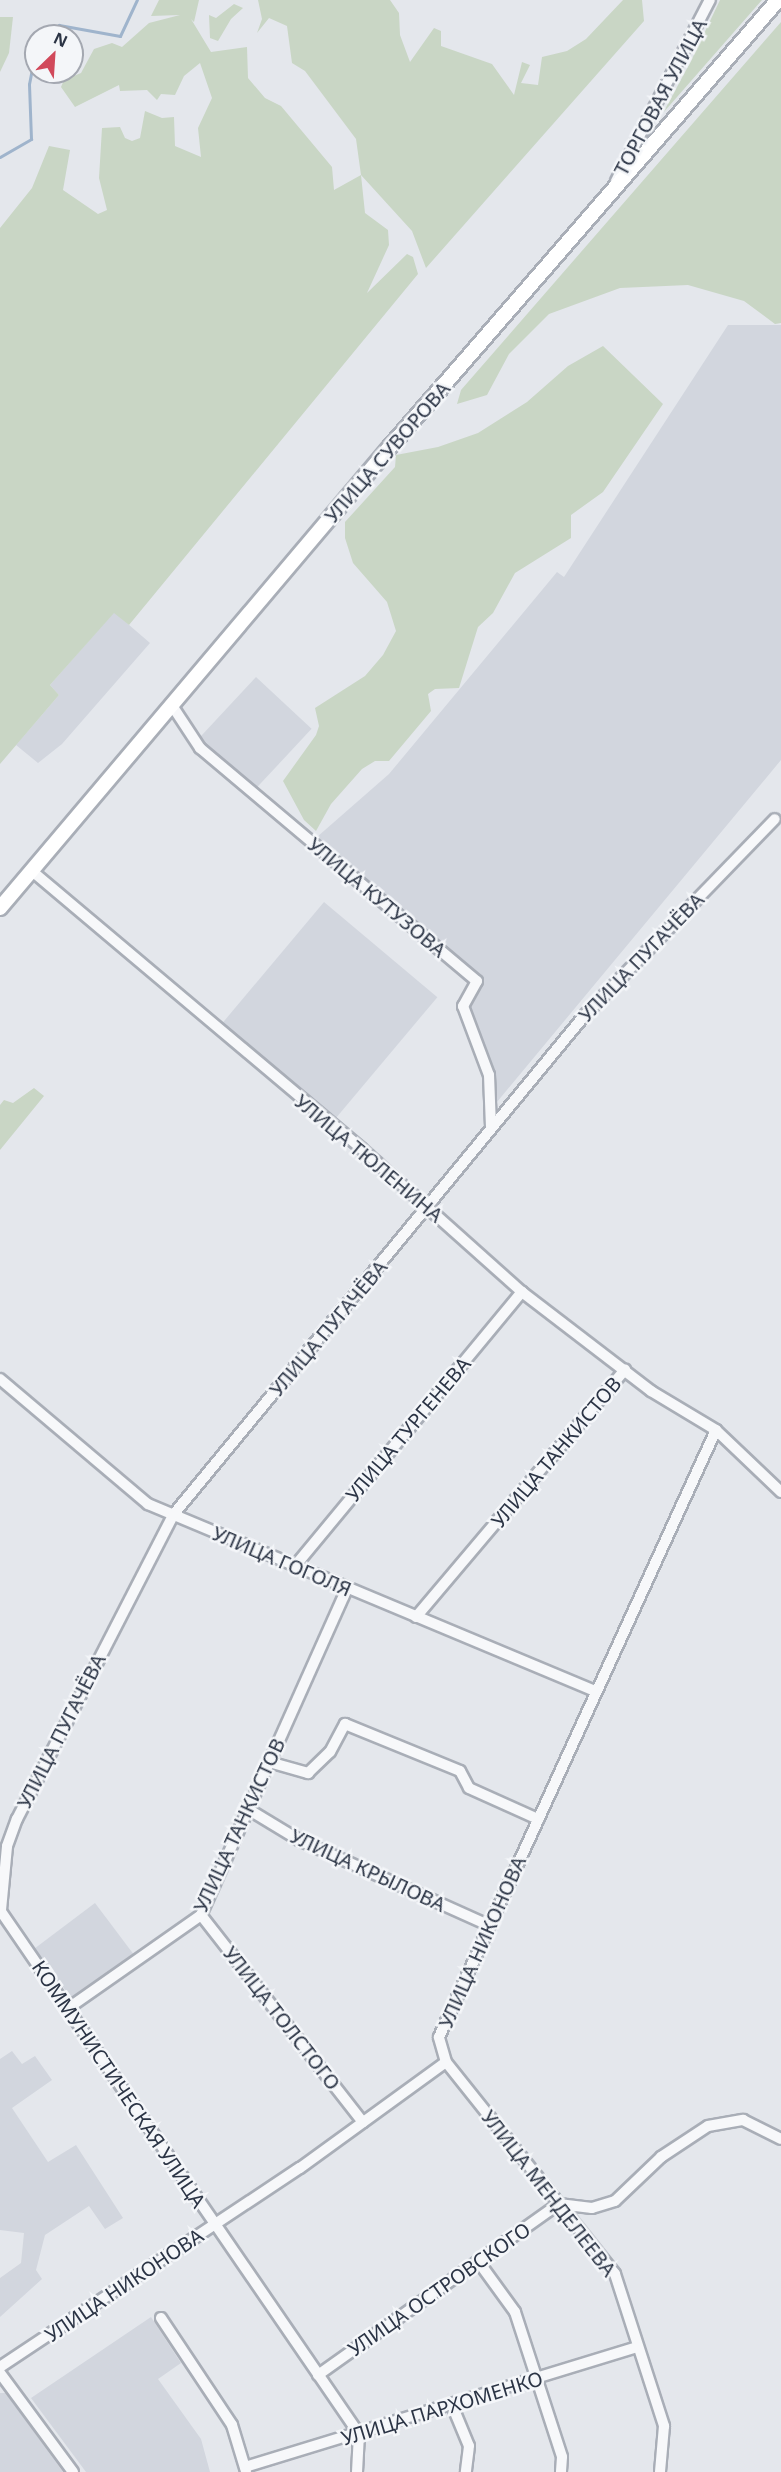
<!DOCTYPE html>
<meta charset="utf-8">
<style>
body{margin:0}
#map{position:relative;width:781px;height:2472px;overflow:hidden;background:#e4e7ec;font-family:"Noto Sans",sans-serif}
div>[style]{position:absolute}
.built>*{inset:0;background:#d2d6de;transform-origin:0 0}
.green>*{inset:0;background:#c9d6c5}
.stream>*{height:3px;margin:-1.5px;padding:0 1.5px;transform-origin:1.5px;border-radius:1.5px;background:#9fb4cc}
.roads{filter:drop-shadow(2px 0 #a9aeb7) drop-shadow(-2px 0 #a9aeb7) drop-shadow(0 2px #a9aeb7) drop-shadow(0 -2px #a9aeb7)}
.minor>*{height:10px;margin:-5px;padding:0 5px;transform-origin:5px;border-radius:5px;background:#f7f8fa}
.major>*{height:14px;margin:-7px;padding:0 7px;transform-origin:7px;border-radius:7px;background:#fff}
span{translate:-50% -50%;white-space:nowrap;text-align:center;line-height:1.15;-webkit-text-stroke:5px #f4f6f9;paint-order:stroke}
.street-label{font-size:20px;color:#2b3445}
.north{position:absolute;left:24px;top:24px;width:60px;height:60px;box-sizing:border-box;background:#f4f6f9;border:2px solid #a4a8b1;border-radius:50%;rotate:25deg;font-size:16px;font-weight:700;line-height:24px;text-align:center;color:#2b3445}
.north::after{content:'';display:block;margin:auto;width:21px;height:27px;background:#d1495b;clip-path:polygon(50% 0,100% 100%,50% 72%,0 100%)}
</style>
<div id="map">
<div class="built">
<div style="clip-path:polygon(728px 325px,781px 325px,781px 760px,492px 1108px,467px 1008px,484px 979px,318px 842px,317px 837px,389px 774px,557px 572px,564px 577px)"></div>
<div style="clip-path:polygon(114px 612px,150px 643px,62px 744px,38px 763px,16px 745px,59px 695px,50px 685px)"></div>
<div style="left:256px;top:677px;width:76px;height:86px;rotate:43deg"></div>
<div style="left:324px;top:902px;width:148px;height:162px;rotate:40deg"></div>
<div style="left:95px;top:1903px;width:65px;height:76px;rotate:53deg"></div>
<div style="clip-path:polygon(12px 2051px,22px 2064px,35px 2056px,52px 2080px,12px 2108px,48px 2162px,76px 2145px,123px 2218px,105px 2229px,89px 2206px,45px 2235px,36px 2270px,42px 2279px,0 2317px,0 2278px,21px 2263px,24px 2233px,0 2230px,0 2059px)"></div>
<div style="clip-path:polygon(151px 2317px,181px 2363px,158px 2379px,201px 2439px,210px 2472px,86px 2472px,31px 2398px)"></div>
<div style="clip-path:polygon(0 2393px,6px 2393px,63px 2472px,0 2472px)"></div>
</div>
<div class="green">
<div style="clip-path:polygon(159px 0,199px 0,194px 22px,191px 19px,211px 52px,247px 47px,248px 78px,265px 98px,281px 106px,332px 167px,334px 190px,361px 175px,356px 139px,305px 71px,292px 63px,287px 26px,269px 18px,257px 33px,262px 19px,258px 0,390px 0,399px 13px,400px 35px,410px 62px,434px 28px,441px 31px,441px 46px,492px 64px,514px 95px,522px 62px,530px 65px,521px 83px,538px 85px,542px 57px,567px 51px,586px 39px,623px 0,642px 0,644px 21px,426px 268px,412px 231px,361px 175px,365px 213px,388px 230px,389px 245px,367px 293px,407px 254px,413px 257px,418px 274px,129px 625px,114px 613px,50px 685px,59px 695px,0 764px,0 228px,32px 188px,49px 146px,70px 150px,63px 190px,98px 214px,107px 210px,99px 178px,102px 128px,120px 127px,125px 138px,132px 141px,140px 138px,145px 111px,162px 118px,174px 117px,175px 146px,201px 157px,198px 128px,212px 98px,200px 63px,184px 76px,175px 95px,161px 94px,157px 100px,147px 90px,120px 91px,119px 85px,75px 107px,61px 87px,64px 80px,81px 73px,94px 49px,112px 43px,122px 47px,149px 23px,180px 15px,151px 16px)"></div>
<div style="clip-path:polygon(720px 0,762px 0,663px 113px,691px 61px)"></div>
<div style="clip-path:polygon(234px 4px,243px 8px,231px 19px,218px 41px,210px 38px,209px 15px,216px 18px)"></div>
<div style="clip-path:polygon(0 17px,13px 17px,9px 53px,0 72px)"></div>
<div style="clip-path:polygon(781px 22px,781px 323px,775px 324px,744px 301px,688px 285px,620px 288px,549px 314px,509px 354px,487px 395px,457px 404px,461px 390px)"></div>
<div style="clip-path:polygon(603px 346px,663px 404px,603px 492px,571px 515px,571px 538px,515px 573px,493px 613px,478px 627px,459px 688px,435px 689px,428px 694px,431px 711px,389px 761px,375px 761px,362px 769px,331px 804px,316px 831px,304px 820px,283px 781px,316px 735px,319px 726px,315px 708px,365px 676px,383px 655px,396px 631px,387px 602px,353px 563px,345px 538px,345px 522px,395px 467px,396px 455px,438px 447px,478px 433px,527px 402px,568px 366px)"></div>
<div style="clip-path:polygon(34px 1088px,44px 1096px,0 1150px,0 1105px,4px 1100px,13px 1103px)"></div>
</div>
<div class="stream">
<div style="left:49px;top:36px;width:15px;rotate:-48deg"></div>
<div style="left:59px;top:25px;width:62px;rotate:10.2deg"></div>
<div style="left:120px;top:36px;width:40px;rotate:-65deg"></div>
<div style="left:0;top:157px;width:36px;rotate:-30deg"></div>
<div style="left:31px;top:139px;width:55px;rotate:-92.1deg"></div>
<div style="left:29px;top:84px;width:36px;rotate:-79deg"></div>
</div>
<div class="roads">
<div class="minor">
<div style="left:616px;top:181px;width:204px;rotate:-62.6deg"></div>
<div style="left:171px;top:704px;width:53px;rotate:56.6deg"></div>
<div style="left:200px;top:748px;width:362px;rotate:40.1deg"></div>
<div style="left:477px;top:981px;width:29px;rotate:119deg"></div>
<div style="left:463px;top:1006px;width:74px;rotate:69.4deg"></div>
<div style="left:489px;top:1075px;width:51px;rotate:87.8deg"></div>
<div style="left:32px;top:871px;width:431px;rotate:40.1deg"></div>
<div style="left:362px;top:1149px;width:215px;rotate:41.8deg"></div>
<div style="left:522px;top:1292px;width:163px;rotate:37.5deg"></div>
<div style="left:651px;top:1391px;width:76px;rotate:31deg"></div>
<div style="left:716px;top:1430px;width:90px;rotate:43.6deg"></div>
<div style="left:0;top:1379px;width:194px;rotate:40.2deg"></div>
<div style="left:148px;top:1504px;width:485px;rotate:22.7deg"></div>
<div style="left:295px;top:1566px;width:356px;rotate:-50.4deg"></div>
<div style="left:416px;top:1617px;width:324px;rotate:-49.8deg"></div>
<div style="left:269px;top:1762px;width:41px;rotate:15.8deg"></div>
<div style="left:308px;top:1773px;width:30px;rotate:-44deg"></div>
<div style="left:330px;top:1752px;width:32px;rotate:-62deg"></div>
<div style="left:345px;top:1724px;width:124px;rotate:22.2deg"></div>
<div style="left:460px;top:1771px;width:19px;rotate:62deg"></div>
<div style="left:469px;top:1788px;width:76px;rotate:24.2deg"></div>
<div style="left:248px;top:1809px;width:60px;rotate:31.3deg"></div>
<div style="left:299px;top:1840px;width:209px;rotate:24.2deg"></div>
<div style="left:0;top:1910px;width:635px;rotate:55.58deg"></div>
<div style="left:359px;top:2434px;width:38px;rotate:93deg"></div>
<div style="left:1px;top:1910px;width:64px;rotate:-84.6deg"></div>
<div style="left:7px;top:1846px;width:29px;rotate:-70deg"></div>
<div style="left:17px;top:1819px;width:342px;rotate:-62.8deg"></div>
<div style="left:173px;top:1515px;width:646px;rotate:-50.52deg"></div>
<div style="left:584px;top:1016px;width:274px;rotate:-45.9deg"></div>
<div style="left:201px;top:1915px;width:263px;rotate:52deg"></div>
<div style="left:67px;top:2009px;width:164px;rotate:-35deg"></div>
<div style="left:201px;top:1915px;width:358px;rotate:-65.9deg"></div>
<div style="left:446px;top:2062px;width:271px;rotate:51.4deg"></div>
<div style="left:615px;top:2274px;width:160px;rotate:72.1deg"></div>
<div style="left:664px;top:2426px;width:46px;rotate:95deg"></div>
<div style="left:478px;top:2261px;width:63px;rotate:54deg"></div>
<div style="left:515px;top:2312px;width:152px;rotate:72deg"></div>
<div style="left:562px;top:2457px;width:15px;rotate:94deg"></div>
<div style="left:161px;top:2318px;width:128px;rotate:56.4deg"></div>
<div style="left:232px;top:2425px;width:48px;rotate:73.1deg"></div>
<div style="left:0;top:2367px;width:360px;rotate:-33.6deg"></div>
<div style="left:300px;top:2168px;width:180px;rotate:-36deg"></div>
<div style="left:446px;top:2062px;width:26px;rotate:-106deg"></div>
<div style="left:439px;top:2037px;width:667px;rotate:-65.47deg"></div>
<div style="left:0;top:2373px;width:123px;rotate:53.6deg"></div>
<div style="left:318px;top:2375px;width:296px;rotate:-35.4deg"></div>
<div style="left:559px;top:2204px;width:33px;rotate:7deg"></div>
<div style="left:592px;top:2208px;width:24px;rotate:-17deg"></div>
<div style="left:615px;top:2201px;width:64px;rotate:-43.7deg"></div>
<div style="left:661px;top:2157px;width:56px;rotate:-33.4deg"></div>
<div style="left:708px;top:2126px;width:36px;rotate:-10deg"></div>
<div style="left:743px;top:2120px;width:42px;rotate:26.6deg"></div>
<div style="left:452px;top:2405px;width:44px;rotate:67.5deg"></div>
<div style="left:469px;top:2446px;width:26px;rotate:97deg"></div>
<div style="left:245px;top:2467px;width:411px;rotate:-17deg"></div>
</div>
<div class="major">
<div style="left:0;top:908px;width:602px;rotate:-49.78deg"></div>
<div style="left:389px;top:448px;width:593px;rotate:-49.03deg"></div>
</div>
</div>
<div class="street-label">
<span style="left:660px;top:97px;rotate:-62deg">ТОРГОВАЯ УЛИЦА</span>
<span style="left:387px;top:452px;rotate:-49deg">УЛИЦА СУВОРОВА</span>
<span style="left:377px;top:897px;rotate:40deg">УЛИЦА КУТУЗОВА</span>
<span style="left:641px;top:957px;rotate:-46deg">УЛИЦА ПУГАЧЁВА</span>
<span style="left:369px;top:1158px;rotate:40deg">УЛИЦА ТЮЛЕНИНА</span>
<span style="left:328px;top:1328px;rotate:-50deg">УЛИЦА ПУГАЧЁВА</span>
<span style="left:408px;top:1429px;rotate:-50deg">УЛИЦА ТУРГЕНЕВА</span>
<span style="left:556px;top:1452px;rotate:-50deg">УЛИЦА ТАНКИСТОВ</span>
<span style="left:282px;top:1561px;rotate:23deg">УЛИЦА ГОГОЛЯ</span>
<span style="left:61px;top:1731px;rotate:-63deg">УЛИЦА ПУГАЧЁВА</span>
<span style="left:239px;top:1825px;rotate:-65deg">УЛИЦА ТАНКИСТОВ</span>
<span style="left:368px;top:1870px;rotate:25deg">УЛИЦА КРЫЛОВА</span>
<span style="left:482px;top:1942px;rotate:-66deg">УЛИЦА НИКОНОВА</span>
<span style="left:282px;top:2018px;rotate:52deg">УЛИЦА ТОЛСТОГО</span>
<span style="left:119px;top:2084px;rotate:56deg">КОММУНИСТИЧЕСКАЯ УЛИЦА</span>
<span style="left:549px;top:2193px;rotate:52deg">УЛИЦА МЕНДЕЛЕЕВА</span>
<span style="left:124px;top:2285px;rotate:-34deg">УЛИЦА НИКОНОВА</span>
<span style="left:439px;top:2289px;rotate:-35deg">УЛИЦА ОСТРОВСКОГО</span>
<span style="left:442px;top:2408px;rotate:-17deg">УЛИЦА ПАРХОМЕНКО</span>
</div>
<div class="north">N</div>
</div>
